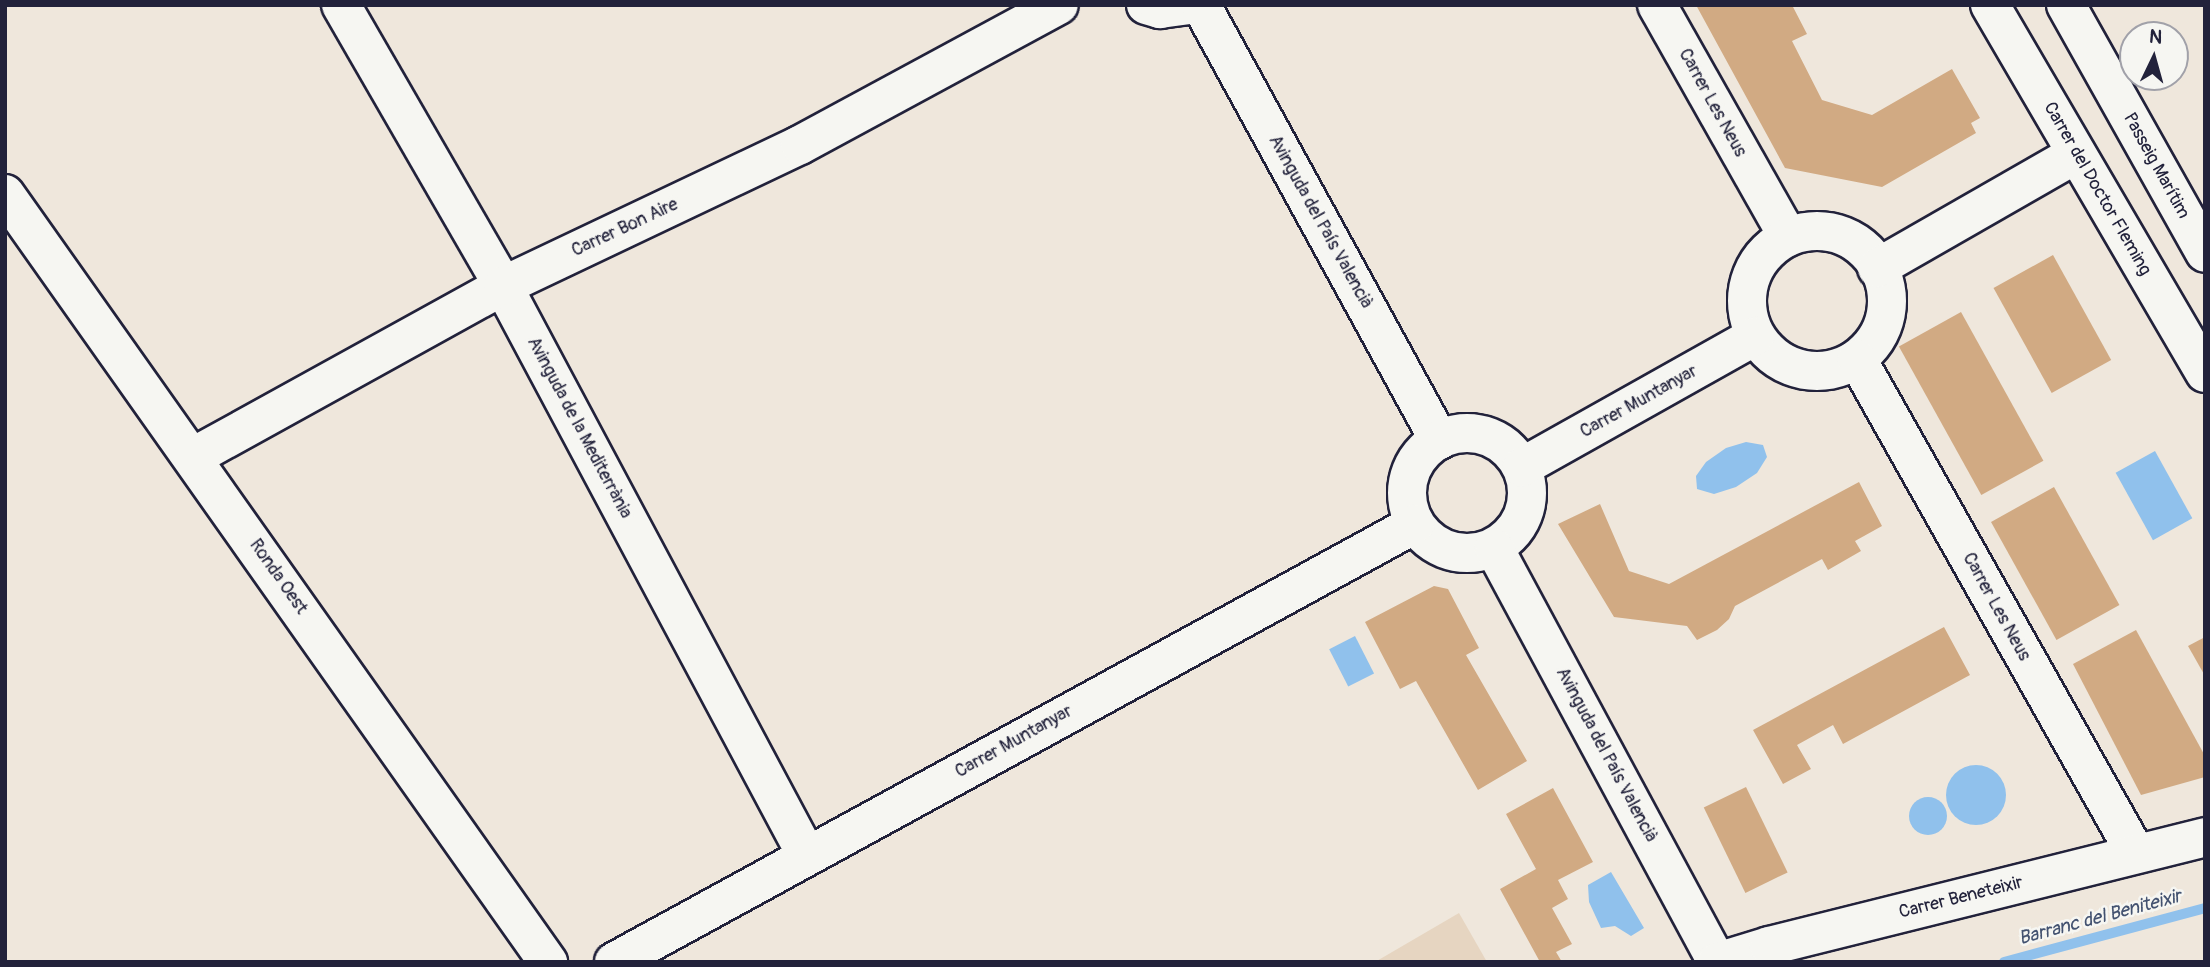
<!DOCTYPE html>
<meta charset="utf-8">
<style>
body{margin:0}
#map{position:relative;width:2210px;height:967px;overflow:hidden;background:#efe7dc;font-family:Pangolin,sans-serif}
div>[style]{position:absolute}
.built>*{inset:0;background:#e6d5c1}
.water>*{inset:0;background:#90c1ec;transform-origin:0 0}
.round{border-radius:50%}
.stream>*{height:10px;margin:-5px;padding:0 5px;transform-origin:5px;border-radius:5px;background:#90c1ec}
.building>*{inset:0;background:#d1aa83;transform-origin:0 0}
.roads{filter:drop-shadow(2px 0 #22223b) drop-shadow(-2px 0 #22223b) drop-shadow(0 2px #22223b) drop-shadow(0 -2px #22223b)}
.street>*{height:38px;margin:-19px;padding:0 19px;transform-origin:19px;border-radius:19px;background:#f6f6f2}
.street>.ring{margin:-19px;padding:0;box-sizing:content-box;background:none;border:38px solid #f6f6f2;border-radius:50%}
span{translate:-50% -50%;white-space:nowrap;text-align:center;line-height:1.15;-webkit-text-stroke:5px #f6f6f2;paint-order:stroke}
.street-label{font-size:18px;color:#22223b}
.water-label{font-size:19px;color:#435270;font-style:italic}
.frame{position:absolute;inset:0;border:7px solid #22223b;pointer-events:none}
.north{position:absolute;left:2119px;top:21px;width:70px;height:70px;box-sizing:border-box;background:#f6f6f2;border:2px solid #a1a1a9;border-radius:50%;rotate:5deg;font-size:19px;font-weight:700;line-height:28px;text-align:center;color:#22223b}
.north::after{content:'';display:block;margin:auto;width:24px;height:32px;background:#22223b;clip-path:polygon(50% 0,100% 100%,50% 72%,0 100%)}
</style>
<div id="map">
<div class="built">
<div style="clip-path:polygon(1459px 913px,1487px 962px,1375px 962px)"></div>
</div>
<div class="water">
<div style="clip-path:polygon(1746px 442px,1763px 445px,1767px 457px,1757px 473px,1736px 487px,1714px 494px,1697px 489px,1696px 476px,1706px 462px,1726px 448px)"></div>
<div style="left:2155px;top:451px;width:77px;height:45px;rotate:61deg"></div>
<div style="left:1355px;top:636px;width:42px;height:29px;rotate:63deg"></div>
<div class="round" style="left:1946px;top:765px;width:60px;height:60px"></div>
<div class="round" style="left:1909px;top:797px;width:38px;height:38px"></div>
<div style="clip-path:polygon(1611px 872px,1644px 928px,1631px 936px,1615px 926px,1601px 928px,1589px 902px,1588px 885px)"></div>
</div>
<div class="stream">
<div style="left:2004px;top:962px;width:208px;rotate:-15deg"></div>
</div>
<div class="building">
<div style="clip-path:polygon(1696px 5px,1792px 5px,1807px 34px,1792px 41px,1822px 100px,1872px 115px,1952px 69px,1980px 118px,1971px 123px,1976px 133px,1882px 187px,1785px 168px)"></div>
<div style="left:2053px;top:255px;width:120px;height:68px;rotate:61deg"></div>
<div style="left:1961px;top:312px;width:170px;height:71px;rotate:61deg"></div>
<div style="clip-path:polygon(1859px 482px,1882px 526px,1855px 541px,1861px 551px,1828px 570px,1822px 559px,1735px 606px,1729px 619px,1717px 630px,1697px 640px,1687px 626px,1614px 617px,1558px 524px,1600px 504px,1629px 571px,1669px 584px)"></div>
<div style="left:2054px;top:487px;width:135px;height:72px;rotate:61deg"></div>
<div style="clip-path:polygon(1434px 586px,1448px 589px,1479px 648px,1466px 655px,1527px 761px,1478px 790px,1416px 681px,1400px 689px,1365px 622px)"></div>
<div style="clip-path:polygon(1944px 627px,1970px 675px,1843px 744px,1833px 725px,1797px 745px,1811px 769px,1783px 784px,1753px 730px)"></div>
<div style="clip-path:polygon(2136px 630px,2205px 756px,2205px 777px,2141px 795px,2073px 664px)"></div>
<div style="clip-path:polygon(2205px 637px,2205px 676px,2188px 646px)"></div>
<div style="left:1746px;top:787px;width:95px;height:47px;rotate:64deg"></div>
<div style="clip-path:polygon(1553px 788px,1593px 862px,1558px 880px,1568px 899px,1552px 908px,1572px 944px,1556px 952px,1562px 962px,1540px 962px,1500px 889px,1536px 869px,1506px 814px)"></div>
</div>
<div class="roads">
<div class="street">
<div style="left:341px;top:5px;width:324px;rotate:60deg"></div>
<div style="left:503px;top:286px;width:646px;rotate:61.93deg"></div>
<div style="left:1146px;top:5px;width:15px;rotate:16deg"></div>
<div style="left:1160px;top:9px;width:28px;rotate:-8deg"></div>
<div style="left:1201px;top:5px;width:496px;rotate:61.3deg"></div>
<div style="left:1657px;top:5px;width:266px;rotate:60.5deg"></div>
<div style="left:1990px;top:5px;width:426px;rotate:59.7deg"></div>
<div style="left:2066px;top:5px;width:284px;rotate:60.7deg"></div>
<div style="left:5px;top:194px;width:941px;rotate:54.74deg"></div>
<div class="ring" style="left:1747px;top:231px;width:102px;height:102px"></div>
<div style="left:1877px;top:268px;width:229px;rotate:-29.8deg"></div>
<div style="left:1857px;top:359px;width:568px;rotate:60.59deg"></div>
<div class="ring" style="left:1407px;top:433px;width:82px;height:82px"></div>
<div style="left:193px;top:457px;width:354px;rotate:-28.9deg"></div>
<div style="left:503px;top:286px;width:329px;rotate:-25.4deg"></div>
<div style="left:800px;top:145px;width:294px;rotate:-28.4deg"></div>
<div style="left:1522px;top:467px;width:267px;rotate:-29.3deg"></div>
<div style="left:1494px;top:548px;width:470px;rotate:61.7deg"></div>
<div style="left:614px;top:962px;width:913px;rotate:-28.67deg"></div>
<div style="left:1717px;top:962px;width:54px;rotate:-17.1deg"></div>
<div style="left:1769px;top:946px;width:449px;rotate:-14deg"></div>
</div>
</div>
<div class="street-label">
<span style="left:1712px;top:103px;rotate:61deg">Carrer Les Neus</span>
<span style="left:2156px;top:166px;rotate:61deg">Passeig Marítim</span>
<span style="left:2097px;top:189px;rotate:60deg">Carrer del Doctor Fleming</span>
<span style="left:1320px;top:222px;rotate:61deg">Avinguda del País Valencià</span>
<span style="left:625px;top:228px;rotate:-25deg">Carrer Bon Aire</span>
<span style="left:1639px;top:402px;rotate:-29deg">Carrer Muntanyar</span>
<span style="left:579px;top:428px;rotate:62deg">Avinguda de la Mediterrània</span>
<span style="left:278px;top:577px;rotate:55deg">Ronda Oest</span>
<span style="left:1996px;top:607px;rotate:61deg">Carrer Les Neus</span>
<span style="left:1014px;top:742px;rotate:-29deg">Carrer Muntanyar</span>
<span style="left:1606px;top:755px;rotate:62deg">Avinguda del País Valencià</span>
<span style="left:1961px;top:898px;rotate:-14deg">Carrer Beneteixir</span>
</div>
<div class="water-label">
<span style="left:2100px;top:918px;rotate:-15deg">Barranc del Beniteixir</span>
</div>
<div class="frame"></div>
<div class="north">N</div>
</div>
